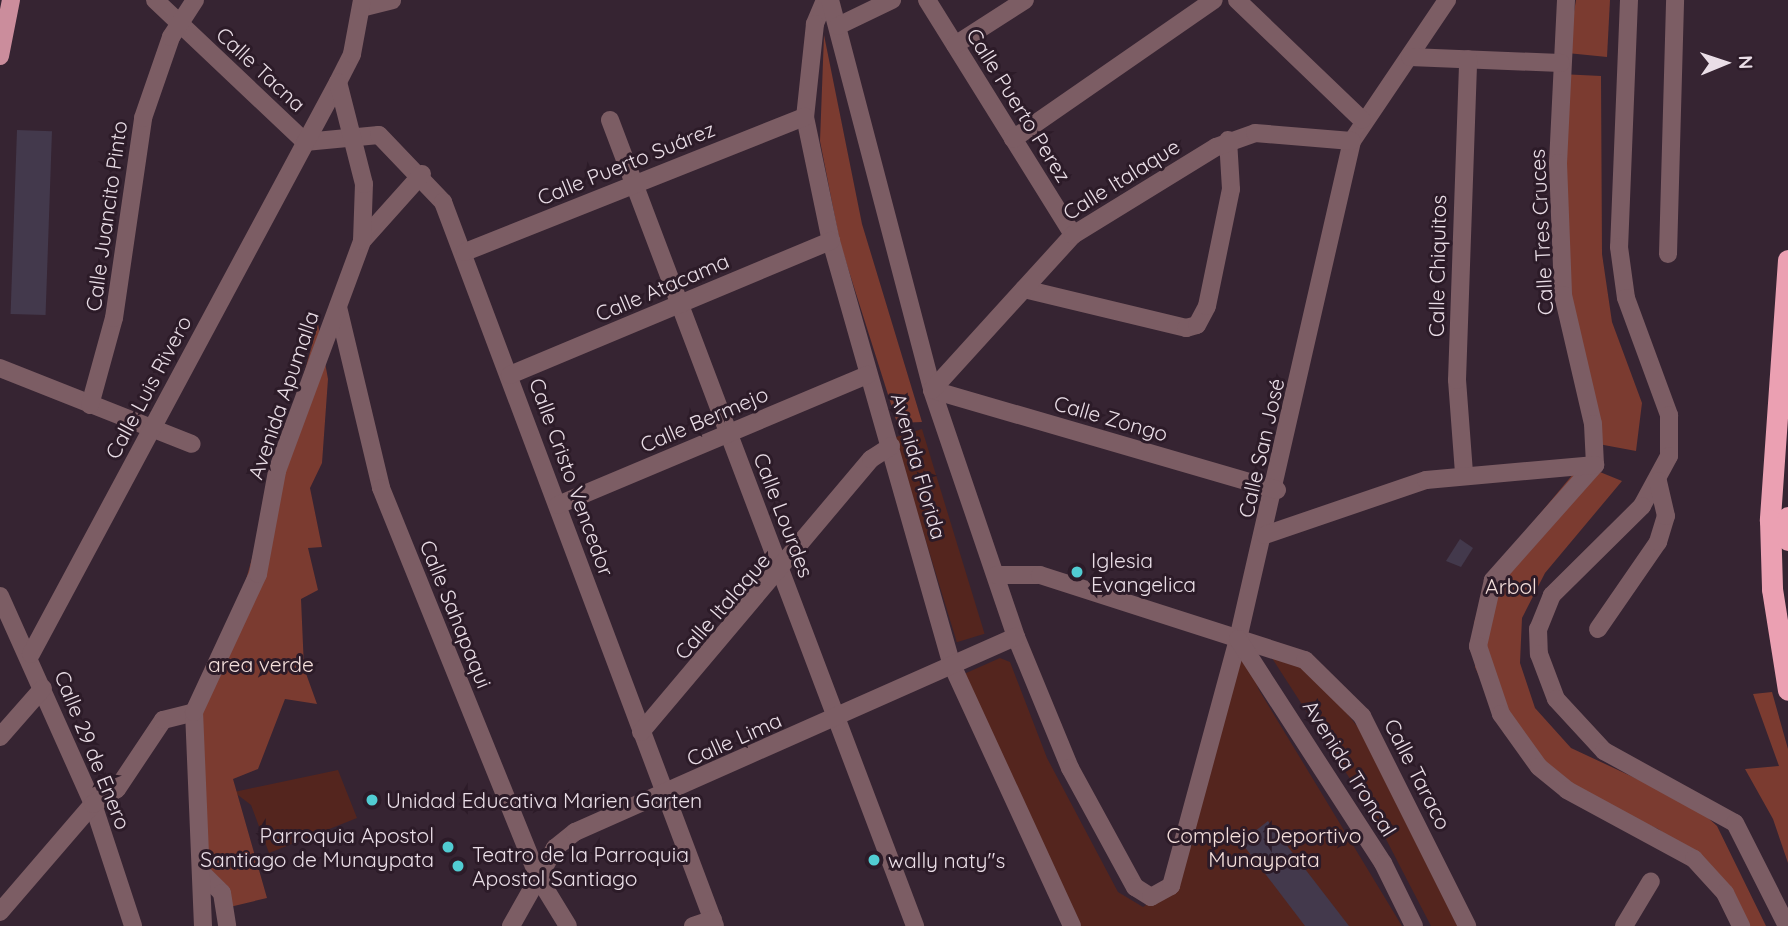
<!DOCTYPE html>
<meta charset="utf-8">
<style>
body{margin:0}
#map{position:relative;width:1788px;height:926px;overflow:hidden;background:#362432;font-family:Quicksand,sans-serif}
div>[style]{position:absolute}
.green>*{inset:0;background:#54251e;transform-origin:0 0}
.forest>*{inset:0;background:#7b3b30}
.building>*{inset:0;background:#43394c;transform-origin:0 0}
.minor>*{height:18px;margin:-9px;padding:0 9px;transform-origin:9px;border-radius:9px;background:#7c5d64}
.major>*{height:18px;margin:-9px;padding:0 9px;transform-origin:9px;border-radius:9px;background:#cb8d9c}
.highway>*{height:21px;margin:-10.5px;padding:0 10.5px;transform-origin:10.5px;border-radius:10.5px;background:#eba0b2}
.dots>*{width:19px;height:19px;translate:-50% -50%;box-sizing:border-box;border:4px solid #2c1b28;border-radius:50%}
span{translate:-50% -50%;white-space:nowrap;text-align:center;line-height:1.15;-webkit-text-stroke:6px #2c1b28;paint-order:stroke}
.street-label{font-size:21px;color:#eadee7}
.poi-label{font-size:21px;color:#eadee7}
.left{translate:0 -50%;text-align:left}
.right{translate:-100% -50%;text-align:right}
.park-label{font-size:21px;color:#f4dfdb}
.north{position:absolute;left:1690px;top:28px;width:70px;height:70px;-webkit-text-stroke:5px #2c1b28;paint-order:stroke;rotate:88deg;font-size:19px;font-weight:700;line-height:28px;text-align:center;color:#eadee7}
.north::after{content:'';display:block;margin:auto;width:24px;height:32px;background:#eadee7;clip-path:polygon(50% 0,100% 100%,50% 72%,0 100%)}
</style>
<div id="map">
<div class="green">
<div style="left:922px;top:429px;width:214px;height:29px;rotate:73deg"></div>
<div style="clip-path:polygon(1243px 650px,1259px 690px,1402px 926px,1080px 926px,964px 674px,1000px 658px,1010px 662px,1047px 758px,1118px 892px,1143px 907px,1168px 891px)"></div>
<div style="clip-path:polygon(1270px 655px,1310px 667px,1365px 736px,1460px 926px,1431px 926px,1374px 816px)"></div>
<div style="clip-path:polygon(338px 770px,357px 818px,269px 853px,251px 805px,234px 792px)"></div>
</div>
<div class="forest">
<div style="clip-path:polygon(1576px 0,1610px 0,1607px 57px,1567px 53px)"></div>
<div style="clip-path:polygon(824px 35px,862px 224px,922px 422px,897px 423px,840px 243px,820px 141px)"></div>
<div style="clip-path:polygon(1560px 74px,1601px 76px,1602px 254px,1612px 322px,1642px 403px,1636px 451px,1593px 443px,1568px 289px)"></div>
<div style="clip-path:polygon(318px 324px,328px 379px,322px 463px,310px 488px,322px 547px,308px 548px,318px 590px,301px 599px,304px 668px,317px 704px,285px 699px,258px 769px,233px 779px,267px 898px,217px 910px,206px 845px,200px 698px,240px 601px)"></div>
<div style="clip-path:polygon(1595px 470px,1622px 481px,1545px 573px,1522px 618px,1520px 663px,1535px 708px,1571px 748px,1695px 806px,1717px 826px,1766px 926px,1737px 926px,1689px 851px,1658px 829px,1567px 788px,1497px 715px,1475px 667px,1474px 623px,1489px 575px,1574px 473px)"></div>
<div style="clip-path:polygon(1772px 692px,1788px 749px,1788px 863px,1773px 819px,1745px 769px,1779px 766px,1753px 694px)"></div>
</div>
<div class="building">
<div style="left:17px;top:130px;width:35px;height:184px;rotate:2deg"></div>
<div style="clip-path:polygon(1460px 539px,1473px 548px,1461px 567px,1446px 561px)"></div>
<div style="clip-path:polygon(1268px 821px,1349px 926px,1305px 926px,1241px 842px)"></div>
</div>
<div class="minor">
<div style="left:155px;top:0;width:207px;rotate:43.4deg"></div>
<div style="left:825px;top:0;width:26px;rotate:113deg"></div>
<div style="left:815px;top:24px;width:94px;rotate:96.1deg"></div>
<div style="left:805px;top:117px;width:127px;rotate:78.2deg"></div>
<div style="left:831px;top:241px;width:441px;rotate:74.1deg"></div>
<div style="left:952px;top:665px;width:287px;rotate:65.3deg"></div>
<div style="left:830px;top:0;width:403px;rotate:75.3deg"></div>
<div style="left:932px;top:390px;width:261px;rotate:71.2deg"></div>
<div style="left:1016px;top:637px;width:142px;rotate:67.6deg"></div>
<div style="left:1070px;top:768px;width:136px;rotate:61.4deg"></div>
<div style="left:1135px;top:887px;width:19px;rotate:32deg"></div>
<div style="left:1151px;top:897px;width:23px;rotate:-29deg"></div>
<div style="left:1171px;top:886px;width:256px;rotate:-74.8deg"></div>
<div style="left:1238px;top:639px;width:511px;rotate:-77.11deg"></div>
<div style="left:1352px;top:141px;width:170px;rotate:-56deg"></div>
<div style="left:927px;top:0;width:277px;rotate:58.1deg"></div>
<div style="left:1237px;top:0;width:173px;rotate:43.8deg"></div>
<div style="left:1566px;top:0;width:163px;rotate:92.8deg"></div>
<div style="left:1558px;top:163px;width:132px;rotate:87.8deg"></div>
<div style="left:1563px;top:295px;width:132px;rotate:76.9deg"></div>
<div style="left:1593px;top:424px;width:41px;rotate:87.2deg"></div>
<div style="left:1595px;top:465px;width:154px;rotate:131.6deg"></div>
<div style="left:1493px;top:580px;width:68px;rotate:102.8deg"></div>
<div style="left:1478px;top:646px;width:72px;rotate:71.3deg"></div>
<div style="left:1501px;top:714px;width:65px;rotate:54.4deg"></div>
<div style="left:1539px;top:767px;width:36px;rotate:39deg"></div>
<div style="left:1567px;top:790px;width:145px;rotate:28.5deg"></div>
<div style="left:1694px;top:859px;width:46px;rotate:47.6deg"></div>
<div style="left:1725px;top:893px;width:37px;rotate:64deg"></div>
<div style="left:1629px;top:0;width:247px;rotate:92.3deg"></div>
<div style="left:1619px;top:247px;width:51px;rotate:82.2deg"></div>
<div style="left:1626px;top:298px;width:125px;rotate:69.8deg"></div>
<div style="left:1669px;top:415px;width:41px;rotate:90deg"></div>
<div style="left:1669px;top:456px;width:57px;rotate:118.4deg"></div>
<div style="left:1642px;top:506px;width:127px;rotate:135.3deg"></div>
<div style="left:1552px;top:595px;width:37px;rotate:112deg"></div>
<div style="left:1538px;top:629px;width:25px;rotate:88deg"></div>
<div style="left:1539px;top:654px;width:48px;rotate:69.3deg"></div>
<div style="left:1556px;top:699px;width:71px;rotate:47.3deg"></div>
<div style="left:1604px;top:751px;width:149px;rotate:28.8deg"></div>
<div style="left:1735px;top:823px;width:115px;rotate:63.2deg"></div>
<div style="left:361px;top:8px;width:32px;rotate:-14deg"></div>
<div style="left:838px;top:26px;width:60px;rotate:-25.7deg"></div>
<div style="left:955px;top:45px;width:83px;rotate:-32.7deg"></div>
<div style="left:1410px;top:57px;width:151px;rotate:2.3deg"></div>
<div style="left:610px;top:120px;width:862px;rotate:69.27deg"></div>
<div style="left:1013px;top:139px;width:244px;rotate:-34.7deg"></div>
<div style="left:305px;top:142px;width:74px;rotate:-5.4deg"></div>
<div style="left:379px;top:135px;width:93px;rotate:46.3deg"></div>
<div style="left:443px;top:202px;width:773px;rotate:69.41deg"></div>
<div style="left:362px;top:241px;width:90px;rotate:-48.2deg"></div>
<div style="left:465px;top:252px;width:366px;rotate:-21.7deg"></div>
<div style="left:1668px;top:254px;width:254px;rotate:-88.4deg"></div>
<div style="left:1024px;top:289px;width:167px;rotate:13.5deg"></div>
<div style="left:1186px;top:328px;width:11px;rotate:-15deg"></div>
<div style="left:1197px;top:325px;width:21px;rotate:-62deg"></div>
<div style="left:1207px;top:306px;width:119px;rotate:-78.4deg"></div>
<div style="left:1231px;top:189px;width:49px;rotate:-93.5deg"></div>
<div style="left:338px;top:307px;width:186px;rotate:76.6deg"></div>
<div style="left:381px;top:488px;width:419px;rotate:68deg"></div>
<div style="left:538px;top:877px;width:57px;rotate:58.5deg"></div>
<div style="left:0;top:368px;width:206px;rotate:21.6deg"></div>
<div style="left:510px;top:375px;width:348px;rotate:-22.7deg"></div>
<div style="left:90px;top:405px;width:90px;rotate:-74.6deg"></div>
<div style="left:114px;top:318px;width:202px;rotate:-81.7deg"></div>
<div style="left:143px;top:118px;width:86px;rotate:-70.9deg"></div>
<div style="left:171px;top:37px;width:44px;rotate:-57deg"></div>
<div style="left:1464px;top:473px;width:93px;rotate:-94.3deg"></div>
<div style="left:1457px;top:380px;width:321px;rotate:-88deg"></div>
<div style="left:1277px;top:490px;width:359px;rotate:-163.8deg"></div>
<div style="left:932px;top:390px;width:210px;rotate:-47.7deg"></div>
<div style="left:1073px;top:235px;width:168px;rotate:-31.6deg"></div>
<div style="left:1216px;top:147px;width:41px;rotate:-19.7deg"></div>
<div style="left:1255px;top:133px;width:97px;rotate:4.7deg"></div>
<div style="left:558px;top:505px;width:336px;rotate:-22.8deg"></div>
<div style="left:1265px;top:535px;width:170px;rotate:-18.9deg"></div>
<div style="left:1426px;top:480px;width:170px;rotate:-5.1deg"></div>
<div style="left:996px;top:575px;width:44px"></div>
<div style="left:1040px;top:575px;width:278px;rotate:17.8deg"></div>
<div style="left:1305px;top:660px;width:80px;rotate:44.5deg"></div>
<div style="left:1362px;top:716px;width:235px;rotate:63.4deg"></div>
<div style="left:0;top:596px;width:228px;rotate:65.9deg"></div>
<div style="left:93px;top:804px;width:128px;rotate:71.8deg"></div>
<div style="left:1598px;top:629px;width:106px;rotate:-55.4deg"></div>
<div style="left:1658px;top:542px;width:27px;rotate:-73deg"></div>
<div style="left:1666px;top:516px;width:36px;rotate:-103deg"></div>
<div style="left:1238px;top:639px;width:267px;rotate:57.1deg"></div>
<div style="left:1383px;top:863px;width:70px;rotate:63.8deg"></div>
<div style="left:31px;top:654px;width:649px;rotate:-61.78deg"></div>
<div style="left:338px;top:82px;width:31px;rotate:-63deg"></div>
<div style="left:352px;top:54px;width:55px;rotate:-79.5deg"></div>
<div style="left:641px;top:732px;width:357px;rotate:-49.9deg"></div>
<div style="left:871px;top:459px;width:24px;rotate:-33deg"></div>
<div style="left:0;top:737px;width:65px;rotate:-48.7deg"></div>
<div style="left:205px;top:876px;width:24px;rotate:45deg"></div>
<div style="left:222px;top:893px;width:33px;rotate:81deg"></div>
<div style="left:0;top:912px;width:143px;rotate:-49.3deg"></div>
<div style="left:93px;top:804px;width:28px;rotate:-32deg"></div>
<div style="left:117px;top:789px;width:83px;rotate:-56.3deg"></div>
<div style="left:163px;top:720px;width:32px;rotate:-14deg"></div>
<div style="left:203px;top:926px;width:214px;rotate:-92.4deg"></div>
<div style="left:194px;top:712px;width:152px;rotate:-65.1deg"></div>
<div style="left:258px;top:574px;width:105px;rotate:-79.5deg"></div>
<div style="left:277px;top:471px;width:245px;rotate:-69.7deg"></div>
<div style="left:362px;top:241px;width:57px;rotate:-88deg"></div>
<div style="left:364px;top:184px;width:105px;rotate:-104.3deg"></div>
<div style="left:511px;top:926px;width:90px;rotate:-60.6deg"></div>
<div style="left:555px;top:848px;width:26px;rotate:-39deg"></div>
<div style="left:575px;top:832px;width:482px;rotate:-23.9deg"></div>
<div style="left:693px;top:926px;width:21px;rotate:-19deg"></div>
<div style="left:1624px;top:926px;width:52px;rotate:-59deg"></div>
</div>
<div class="major">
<div style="left:0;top:56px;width:57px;rotate:-78.9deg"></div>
</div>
<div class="highway">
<div style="left:1788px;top:260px;width:261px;rotate:94deg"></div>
<div style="left:1770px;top:520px;width:69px;rotate:88.3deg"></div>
<div style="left:1772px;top:589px;width:102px;rotate:81deg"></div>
<div style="left:1788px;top:517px;width:23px;rotate:90deg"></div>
</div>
<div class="dots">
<div style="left:1077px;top:572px;background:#51ccd2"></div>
<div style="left:372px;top:800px;background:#51ccd2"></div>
<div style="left:448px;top:847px;background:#51ccd2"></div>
<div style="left:874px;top:860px;background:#51ccd2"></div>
<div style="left:458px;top:866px;background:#51ccd2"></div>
</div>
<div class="street-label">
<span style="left:261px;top:69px;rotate:43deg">Calle Tacna</span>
<span style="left:1019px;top:105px;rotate:58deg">Calle Puerto Perez</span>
<span style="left:626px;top:163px;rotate:-22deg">Calle Puerto Suárez</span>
<span style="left:1121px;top:179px;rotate:-32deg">Calle Italaque</span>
<span style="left:106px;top:216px;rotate:-82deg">Calle Juancito Pinto</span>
<span style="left:1541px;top:232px;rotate:-93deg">Calle Tres Cruces</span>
<span style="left:1437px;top:266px;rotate:-89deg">Calle Chiquitos</span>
<span style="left:662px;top:287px;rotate:-23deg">Calle Atacama</span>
<span style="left:148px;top:387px;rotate:-62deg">Calle Luis Rivero</span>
<span style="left:283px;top:395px;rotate:-71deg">Avenida Apumalla</span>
<span style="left:1111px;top:418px;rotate:16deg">Calle Zongo</span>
<span style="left:704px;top:419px;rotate:-23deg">Calle Bermejo</span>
<span style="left:1261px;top:448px;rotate:-77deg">Calle San José</span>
<span style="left:919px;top:466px;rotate:74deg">Avenida Florida</span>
<span style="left:572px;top:477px;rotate:70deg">Calle Cristo Vencedor</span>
<span style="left:784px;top:515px;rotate:69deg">Calle Lourdes</span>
<span style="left:722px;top:606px;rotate:-49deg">Calle Italaque</span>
<span style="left:456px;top:614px;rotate:68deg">Calle Sahapaqui</span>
<span style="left:734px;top:739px;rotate:-24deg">Calle Lima</span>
<span style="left:93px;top:750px;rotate:68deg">Calle 29 de Enero</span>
<span style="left:1350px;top:768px;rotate:58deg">Avenida Troncal</span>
<span style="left:1418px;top:774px;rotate:63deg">Calle Taraco</span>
</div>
<div class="poi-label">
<span class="left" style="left:1091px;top:572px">Iglesia<br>Evangelica</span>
<span class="left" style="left:386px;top:800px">Unidad Educativa Marien Garten</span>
<span class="right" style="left:434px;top:847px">Parroquia Apostol<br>Santiago de Munaypata</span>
<span class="left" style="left:472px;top:866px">Teatro de la Parroquia<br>Apostol Santiago</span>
<span class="left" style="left:888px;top:860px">wally naty"s</span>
</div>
<div class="park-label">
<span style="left:1511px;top:586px">Arbol</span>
<span style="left:261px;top:664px">area verde</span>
<span style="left:1264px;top:847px">Complejo Deportivo<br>Munaypata</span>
</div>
<div class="north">N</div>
</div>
